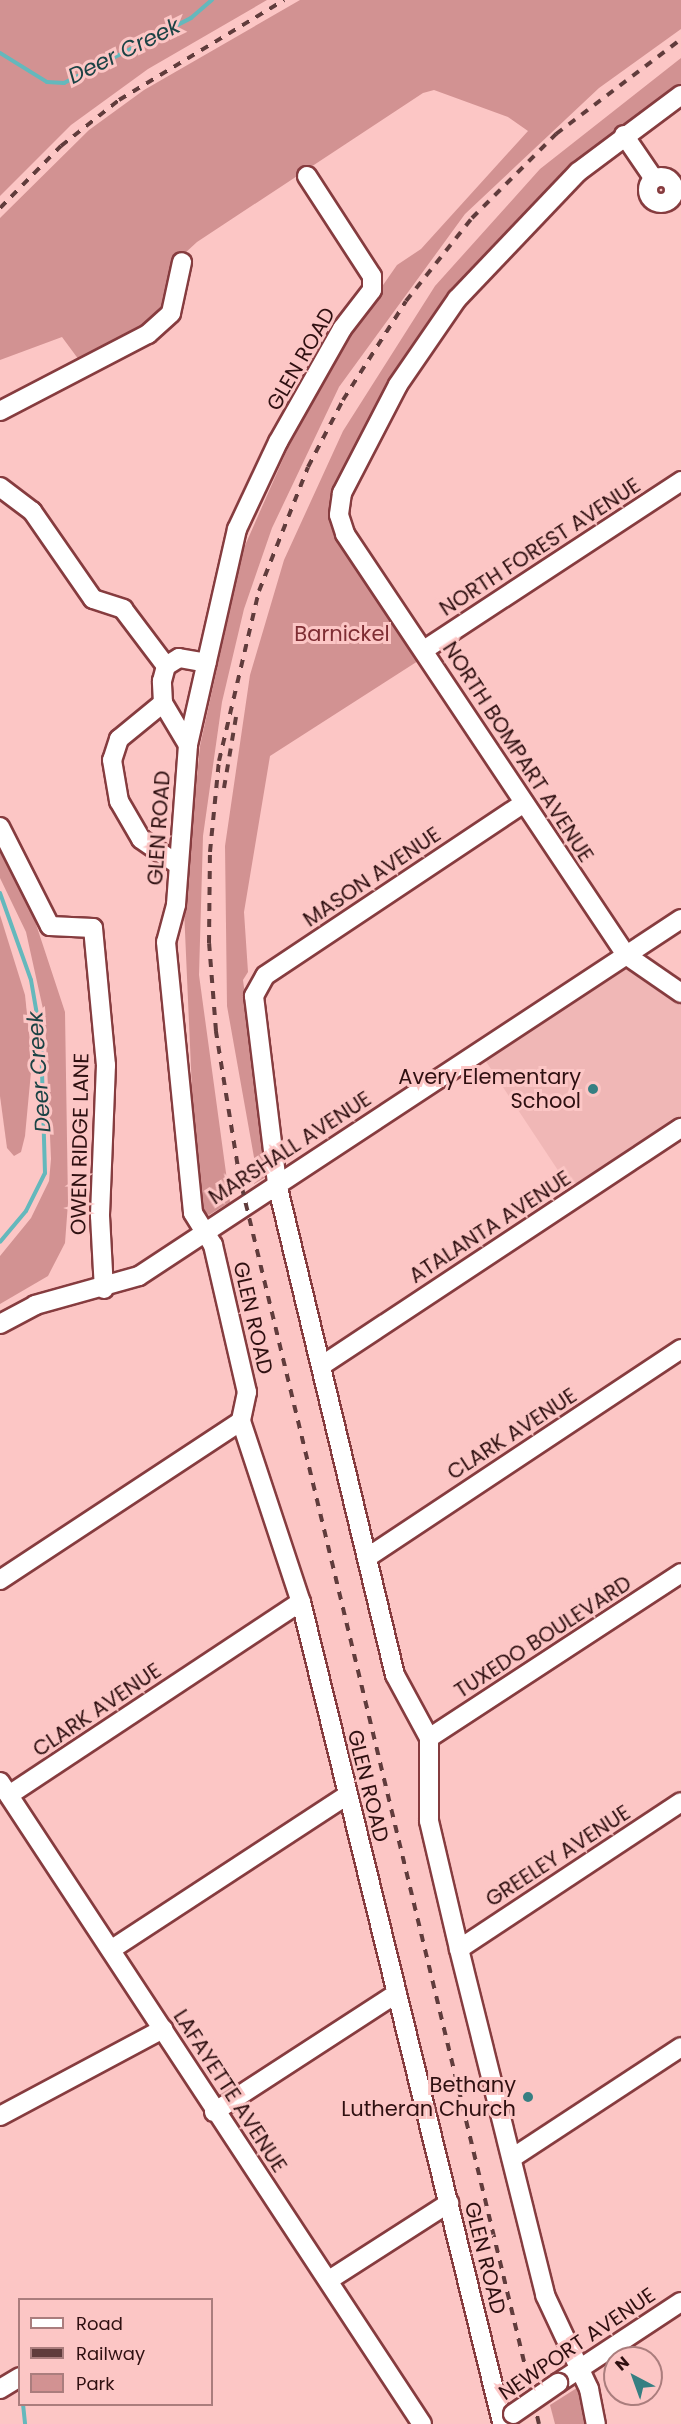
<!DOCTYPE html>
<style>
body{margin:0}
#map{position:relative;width:681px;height:2424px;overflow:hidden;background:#fcc6c5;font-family:Poppins,sans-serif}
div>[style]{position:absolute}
.built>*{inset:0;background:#f0b7b6}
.green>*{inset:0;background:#d29292}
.stream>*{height:4px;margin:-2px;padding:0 2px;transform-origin:2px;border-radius:2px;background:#64b8bc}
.roads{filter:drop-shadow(2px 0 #863c3f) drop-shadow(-2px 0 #863c3f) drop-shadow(0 2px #863c3f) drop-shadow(0 -2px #863c3f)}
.minor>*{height:18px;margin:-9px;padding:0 9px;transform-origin:9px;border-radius:9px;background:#fff}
.minor>.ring{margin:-9px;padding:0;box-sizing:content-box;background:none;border:18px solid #fff;border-radius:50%}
.rail>*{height:4px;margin-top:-2px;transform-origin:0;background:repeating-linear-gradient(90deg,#603c3c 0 8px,transparent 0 16px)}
.bridges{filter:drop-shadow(2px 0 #863c3f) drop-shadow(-2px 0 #863c3f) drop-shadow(0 2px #863c3f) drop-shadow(0 -2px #863c3f)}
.minor-bridge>*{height:18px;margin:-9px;padding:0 9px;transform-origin:9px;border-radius:9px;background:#fff}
.dots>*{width:16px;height:16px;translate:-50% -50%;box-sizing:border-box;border:3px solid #fcc6c5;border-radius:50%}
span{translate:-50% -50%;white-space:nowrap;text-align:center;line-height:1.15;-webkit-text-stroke:6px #fcc6c5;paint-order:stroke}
.street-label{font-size:21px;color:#2f1011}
.park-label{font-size:21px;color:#7e2d33}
.poi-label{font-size:21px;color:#2f1011}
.right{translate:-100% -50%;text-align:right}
.water-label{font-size:22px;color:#1b4345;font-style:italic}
.legend{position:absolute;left:18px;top:2298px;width:195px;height:108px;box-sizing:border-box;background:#fcc6c5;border:2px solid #aa7d7d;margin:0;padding:8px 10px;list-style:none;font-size:18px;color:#2f1011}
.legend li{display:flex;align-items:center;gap:12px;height:30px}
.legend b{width:30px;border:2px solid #aa7d7d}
.north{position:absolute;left:603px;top:2346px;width:60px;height:60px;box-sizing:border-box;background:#fcc6c5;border:2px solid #aa7d7d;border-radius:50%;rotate:319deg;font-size:16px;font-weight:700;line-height:24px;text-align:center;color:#2f1011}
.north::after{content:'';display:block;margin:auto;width:21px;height:27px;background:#367f82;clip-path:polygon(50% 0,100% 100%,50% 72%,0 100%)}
</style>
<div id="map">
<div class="built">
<div style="clip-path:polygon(622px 967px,681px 1001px,681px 1121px,573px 1193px,483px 1057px)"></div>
</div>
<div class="green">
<div style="clip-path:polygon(0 0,267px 0,148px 69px,71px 125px,0 196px)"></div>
<div style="clip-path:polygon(300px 0,681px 0,681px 29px,599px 88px,465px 214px,339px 387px,272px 528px,244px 609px,222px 702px,203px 836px,199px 975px,230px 1202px,209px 1215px,201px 1209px,196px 1182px,184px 909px,200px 746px,243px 550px,302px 416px,374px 298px,397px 265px,421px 249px,528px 131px,508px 117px,434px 90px,423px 93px,197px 242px,184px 254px,164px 311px,143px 330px,79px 360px,62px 337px,0 360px,0 218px,89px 130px,144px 90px)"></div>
<div style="clip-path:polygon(681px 58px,681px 86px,606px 138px,555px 183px,460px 286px,385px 392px,330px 502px,432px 652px,270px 756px,244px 912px,248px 972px,243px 980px,269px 1175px,254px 1184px,257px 1174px,227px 1006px,225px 846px,250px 675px,284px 560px,343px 431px,435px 286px,540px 169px)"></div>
<div style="clip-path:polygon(0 851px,32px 912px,65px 1012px,68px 1203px,65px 1243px,48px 1276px,0 1304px,0 1256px,31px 1218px,49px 1181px,51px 1159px,45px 1018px,26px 932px,0 878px)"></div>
<div style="clip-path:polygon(0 915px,25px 995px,32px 1061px,25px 1136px,21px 1152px,14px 1156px,7px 1148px,0 1096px)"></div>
<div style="clip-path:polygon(580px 2386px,592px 2424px,555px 2424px,550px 2405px)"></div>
</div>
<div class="stream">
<div style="left:0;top:53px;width:55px;rotate:31.7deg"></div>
<div style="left:47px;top:82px;width:17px;rotate:3deg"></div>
<div style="left:64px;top:83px;width:143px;rotate:-27.1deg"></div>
<div style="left:191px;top:18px;width:28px;rotate:-41deg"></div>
<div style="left:0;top:893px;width:92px;rotate:70.4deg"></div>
<div style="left:31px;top:980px;width:59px;rotate:80.2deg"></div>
<div style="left:41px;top:1038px;width:135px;rotate:88.3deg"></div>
<div style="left:45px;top:1173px;width:42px;rotate:116.6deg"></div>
<div style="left:26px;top:1211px;width:40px;rotate:130deg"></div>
<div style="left:23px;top:2404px;width:20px;rotate:84deg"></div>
</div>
<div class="roads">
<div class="minor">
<div style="left:681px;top:95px;width:129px;rotate:143.2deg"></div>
<div style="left:578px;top:172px;width:175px;rotate:133.6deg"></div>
<div style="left:457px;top:299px;width:104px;rotate:124.5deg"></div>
<div style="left:398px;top:385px;width:122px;rotate:117.4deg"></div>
<div style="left:342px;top:493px;width:22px;rotate:98deg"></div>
<div style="left:339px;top:515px;width:20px;rotate:72deg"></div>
<div style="left:345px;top:534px;width:506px;rotate:56.28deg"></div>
<div style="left:626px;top:955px;width:67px;rotate:34.6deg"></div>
<div style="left:624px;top:135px;width:53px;rotate:55.7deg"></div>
<div style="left:307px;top:176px;width:119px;rotate:57deg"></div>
<div style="left:372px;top:276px;width:14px;rotate:90deg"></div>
<div style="left:372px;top:290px;width:49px;rotate:127.6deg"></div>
<div style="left:342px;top:329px;width:130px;rotate:119.5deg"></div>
<div style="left:278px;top:442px;width:96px;rotate:115.2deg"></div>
<div style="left:237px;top:529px;width:221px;rotate:102.8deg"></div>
<div style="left:188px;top:745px;width:160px;rotate:94.3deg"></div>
<div style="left:176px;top:905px;width:38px;rotate:105deg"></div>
<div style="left:166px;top:942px;width:272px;rotate:84.3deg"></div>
<div style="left:193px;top:1213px;width:38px;rotate:58deg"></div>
<div style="left:213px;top:1245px;width:151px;rotate:77deg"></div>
<div style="left:247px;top:1392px;width:30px;rotate:102deg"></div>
<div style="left:241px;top:1421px;width:191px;rotate:71.7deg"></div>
<div style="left:301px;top:1602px;width:844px;rotate:76.23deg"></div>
<div class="ring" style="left:648px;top:177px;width:8px;height:8px"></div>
<div style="left:0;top:411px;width:167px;rotate:-27.5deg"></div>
<div style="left:148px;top:334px;width:31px;rotate:-42deg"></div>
<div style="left:171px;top:313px;width:52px;rotate:-77.8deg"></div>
<div style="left:0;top:487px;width:40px;rotate:37deg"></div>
<div style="left:32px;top:511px;width:107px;rotate:55.3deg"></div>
<div style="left:93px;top:599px;width:32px;rotate:18deg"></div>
<div style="left:123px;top:609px;width:71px;rotate:53deg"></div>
<div style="left:424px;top:650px;width:308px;rotate:-33.3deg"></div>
<div style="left:163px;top:703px;width:57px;rotate:140.7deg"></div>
<div style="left:119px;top:739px;width:22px;rotate:108deg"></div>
<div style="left:112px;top:760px;width:42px;rotate:80.3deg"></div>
<div style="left:119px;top:801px;width:44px;rotate:59.9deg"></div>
<div style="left:141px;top:839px;width:44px;rotate:34.8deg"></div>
<div style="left:188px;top:745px;width:49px;rotate:-120.8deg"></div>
<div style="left:163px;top:703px;width:22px;rotate:-93deg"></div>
<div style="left:162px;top:681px;width:16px;rotate:-75deg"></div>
<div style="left:166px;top:666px;width:15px;rotate:-32deg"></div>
<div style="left:179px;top:658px;width:28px;rotate:10deg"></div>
<div style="left:524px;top:803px;width:311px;rotate:146.3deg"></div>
<div style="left:265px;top:976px;width:23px;rotate:119deg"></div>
<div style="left:254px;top:996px;width:189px;rotate:83deg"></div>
<div style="left:277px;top:1184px;width:505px;rotate:76.49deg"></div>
<div style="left:395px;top:1675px;width:72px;rotate:61.6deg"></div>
<div style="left:429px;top:1738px;width:83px;rotate:90deg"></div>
<div style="left:429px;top:1821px;width:131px;rotate:76.8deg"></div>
<div style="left:459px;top:1949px;width:357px;rotate:76deg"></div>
<div style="left:545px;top:2295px;width:104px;rotate:64.9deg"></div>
<div style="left:589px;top:2389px;width:36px;rotate:79deg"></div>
<div style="left:0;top:827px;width:111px;rotate:63.2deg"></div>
<div style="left:50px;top:926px;width:43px;rotate:2.7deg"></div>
<div style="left:93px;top:928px;width:138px;rotate:84.6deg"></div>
<div style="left:106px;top:1065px;width:151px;rotate:92.3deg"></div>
<div style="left:100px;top:1216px;width:73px;rotate:86.9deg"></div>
<div style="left:0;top:1324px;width:40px;rotate:-28deg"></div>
<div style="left:35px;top:1305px;width:108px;rotate:-15.6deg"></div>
<div style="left:139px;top:1276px;width:649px;rotate:-33.37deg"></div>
<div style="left:324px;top:1364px;width:428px;rotate:-33.5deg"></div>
<div style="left:368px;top:1557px;width:376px;rotate:-33.6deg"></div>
<div style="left:0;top:1580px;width:289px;rotate:-33.4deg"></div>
<div style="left:429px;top:1738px;width:301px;rotate:-33.2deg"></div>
<div style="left:0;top:1782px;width:768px;rotate:56.68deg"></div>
<div style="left:9px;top:1795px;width:350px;rotate:-33.5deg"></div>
<div style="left:112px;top:1949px;width:281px;rotate:-33.2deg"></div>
<div style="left:459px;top:1949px;width:266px;rotate:-33.5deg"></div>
<div style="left:214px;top:2112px;width:218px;rotate:-33deg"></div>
<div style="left:0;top:2116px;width:185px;rotate:-28.1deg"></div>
<div style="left:512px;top:2158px;width:202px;rotate:-33.3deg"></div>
<div style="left:329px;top:2280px;width:143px;rotate:-32.7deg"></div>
<div style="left:558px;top:2383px;width:147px;rotate:-33.4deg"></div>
<div style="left:0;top:2389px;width:23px;rotate:-31deg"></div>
</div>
</div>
<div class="rail">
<div style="left:0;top:208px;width:87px;rotate:-45.5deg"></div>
<div style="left:61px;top:146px;width:74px;rotate:-38.4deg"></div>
<div style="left:119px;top:100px;width:193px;rotate:-31.2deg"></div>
<div style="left:224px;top:788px;width:72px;rotate:-80.4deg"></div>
<div style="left:539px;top:2424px;width:1279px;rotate:-103.51deg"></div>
<div style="left:240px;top:1180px;width:151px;rotate:-99.2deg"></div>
<div style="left:216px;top:1031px;width:88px;rotate:-94.5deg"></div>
<div style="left:209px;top:943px;width:91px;rotate:-89.4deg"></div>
<div style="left:210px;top:852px;width:91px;rotate:-84.4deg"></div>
<div style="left:219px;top:761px;width:175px;rotate:-76.8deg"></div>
<div style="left:259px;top:591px;width:133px;rotate:-68.4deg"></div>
<div style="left:308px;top:467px;width:76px;rotate:-62.4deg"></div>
<div style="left:343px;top:400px;width:117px;rotate:-57.5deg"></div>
<div style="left:406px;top:301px;width:106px;rotate:-51.5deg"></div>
<div style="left:472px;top:218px;width:119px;rotate:-45deg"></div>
<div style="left:556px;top:134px;width:157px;rotate:-37.2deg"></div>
</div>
<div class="bridges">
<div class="minor-bridge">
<div style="left:513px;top:2414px;width:55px;rotate:-34.6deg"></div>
</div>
</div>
<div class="dots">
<div style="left:593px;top:1089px;background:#367f82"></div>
<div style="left:528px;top:2097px;background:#367f82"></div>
</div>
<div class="street-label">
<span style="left:301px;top:359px;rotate:-60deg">GLEN ROAD</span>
<span style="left:540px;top:547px;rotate:-33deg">NORTH FOREST AVENUE</span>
<span style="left:518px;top:752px;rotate:57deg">NORTH BOMPART AVENUE</span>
<span style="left:159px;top:828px;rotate:-86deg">GLEN ROAD</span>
<span style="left:372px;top:877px;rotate:-34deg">MASON AVENUE</span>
<span style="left:80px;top:1144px;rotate:-89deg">OWEN RIDGE LANE</span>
<span style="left:290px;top:1148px;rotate:-33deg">MARSHALL AVENUE</span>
<span style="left:490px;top:1227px;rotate:-33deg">ATALANTA AVENUE</span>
<span style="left:253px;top:1318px;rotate:77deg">GLEN ROAD</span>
<span style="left:512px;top:1434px;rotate:-33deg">CLARK AVENUE</span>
<span style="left:543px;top:1637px;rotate:-33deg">TUXEDO BOULEVARD</span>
<span style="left:97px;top:1710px;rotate:-34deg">CLARK AVENUE</span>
<span style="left:368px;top:1786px;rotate:76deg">GLEN ROAD</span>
<span style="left:558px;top:1856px;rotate:-33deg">GREELEY AVENUE</span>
<span style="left:230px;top:2091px;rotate:57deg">LAFAYETTE AVENUE</span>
<span style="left:485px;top:2258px;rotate:76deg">GLEN ROAD</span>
<span style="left:577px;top:2344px;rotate:-34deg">NEWPORT AVENUE</span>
</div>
<div class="park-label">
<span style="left:342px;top:634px">Barnickel</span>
</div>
<div class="poi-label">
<span class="right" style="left:581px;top:1089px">Avery Elementary<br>School</span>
<span class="right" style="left:516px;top:2097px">Bethany<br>Lutheran Church</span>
</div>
<div class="water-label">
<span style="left:124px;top:51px;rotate:-26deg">Deer Creek</span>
<span style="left:39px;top:1072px;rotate:-94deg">Deer Creek</span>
</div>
<ul class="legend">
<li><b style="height:8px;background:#fff"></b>Road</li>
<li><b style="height:8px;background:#603c3c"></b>Railway</li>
<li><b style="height:16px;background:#d29292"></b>Park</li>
</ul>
<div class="north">N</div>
</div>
